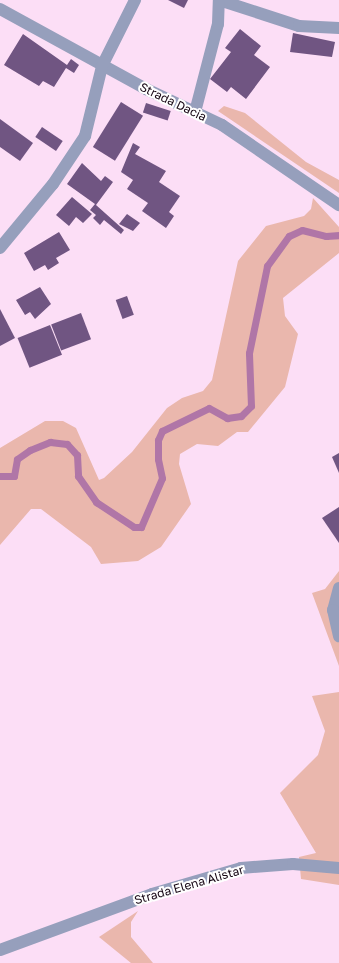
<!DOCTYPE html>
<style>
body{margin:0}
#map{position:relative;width:339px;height:963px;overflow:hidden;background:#fcdef6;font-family:"Golos Text",sans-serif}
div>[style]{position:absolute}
.green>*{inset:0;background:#eab7ad}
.stream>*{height:7px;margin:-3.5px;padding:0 3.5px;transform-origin:3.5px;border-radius:3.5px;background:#b076a7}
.building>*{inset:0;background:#705582;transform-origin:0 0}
.minor>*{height:12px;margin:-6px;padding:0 6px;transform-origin:6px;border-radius:6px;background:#969fbc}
span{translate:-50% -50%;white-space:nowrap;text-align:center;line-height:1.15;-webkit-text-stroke:4px #fff;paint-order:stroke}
.street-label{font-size:12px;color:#170715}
</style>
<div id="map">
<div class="green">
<div style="clip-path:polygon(224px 106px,245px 113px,306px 162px,339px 180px,339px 193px,218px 111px)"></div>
<div style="clip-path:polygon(313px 198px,339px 227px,339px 253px,283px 298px,285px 316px,298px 334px,285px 387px,248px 432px,237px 432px,218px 446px,197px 444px,180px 454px,179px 464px,191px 504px,161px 547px,138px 561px,101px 564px,91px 547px,41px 509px,31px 509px,0 545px,0 448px,45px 421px,63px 421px,76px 428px,99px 480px,104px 478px,132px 452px,167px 408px,182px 398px,203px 391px,212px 380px,238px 261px,266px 226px,304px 216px,311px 209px)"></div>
<div style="clip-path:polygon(339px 571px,339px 666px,312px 593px,325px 589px)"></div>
<div style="clip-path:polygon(339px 692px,339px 885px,301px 879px,299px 857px,316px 853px,280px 793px,318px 755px,325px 731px,312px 696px)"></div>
<div style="clip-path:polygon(138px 911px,131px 922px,131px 937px,153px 963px,131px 963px,99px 937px)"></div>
</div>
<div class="stream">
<div style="left:0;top:476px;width:14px"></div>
<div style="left:14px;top:476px;width:17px;rotate:-80deg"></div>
<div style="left:17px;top:459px;width:16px;rotate:-35deg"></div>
<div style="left:30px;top:450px;width:22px;rotate:-22deg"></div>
<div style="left:50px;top:442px;width:17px;rotate:7deg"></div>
<div style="left:67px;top:444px;width:15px;rotate:48deg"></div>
<div style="left:77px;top:455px;width:21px;rotate:87deg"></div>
<div style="left:78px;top:476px;width:32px;rotate:55deg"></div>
<div style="left:96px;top:502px;width:45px;rotate:33.3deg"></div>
<div style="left:134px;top:527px;width:7px"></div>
<div style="left:141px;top:527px;width:53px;rotate:-66.8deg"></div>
<div style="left:162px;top:478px;width:19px;rotate:-102deg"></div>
<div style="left:158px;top:459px;width:19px;rotate:-90deg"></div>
<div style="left:158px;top:440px;width:10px;rotate:-66deg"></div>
<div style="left:162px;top:431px;width:52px;rotate:-26.1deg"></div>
<div style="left:209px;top:408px;width:21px;rotate:29deg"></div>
<div style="left:227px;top:418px;width:14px;rotate:-8deg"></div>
<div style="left:241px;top:416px;width:14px;rotate:-45deg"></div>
<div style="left:251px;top:406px;width:53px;rotate:-92.2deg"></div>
<div style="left:249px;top:353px;width:89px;rotate:-78.3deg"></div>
<div style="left:267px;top:266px;width:37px;rotate:-54deg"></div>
<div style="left:289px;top:236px;width:14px;rotate:-25deg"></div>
<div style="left:302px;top:230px;width:25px;rotate:14deg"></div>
<div style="left:326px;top:236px;width:13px;rotate:-4deg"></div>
</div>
<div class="building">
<div style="clip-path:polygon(168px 0,188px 0,184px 8px)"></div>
<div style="clip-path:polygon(240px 29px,261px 46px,254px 55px,270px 67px,246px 99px,231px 87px,227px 92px,210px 79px,231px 52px,225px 48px)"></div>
<div style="clip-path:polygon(293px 33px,335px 42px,332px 57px,290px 52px)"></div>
<div style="clip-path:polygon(23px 34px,67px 65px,71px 59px,79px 65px,74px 73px,66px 68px,54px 87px,43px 81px,39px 86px,4px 65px)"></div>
<div style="left:121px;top:102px;width:26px;height:53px;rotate:32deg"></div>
<div style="left:146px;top:103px;width:26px;height:10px;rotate:18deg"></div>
<div style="clip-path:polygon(0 119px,33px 143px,20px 161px,0 147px)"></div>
<div style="left:42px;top:127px;width:25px;height:12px;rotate:34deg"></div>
<div style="clip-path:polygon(133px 143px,140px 147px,135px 154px,166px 171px,159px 182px,180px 196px,169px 212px,174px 216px,166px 228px,142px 211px,148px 203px,127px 189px,133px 180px,121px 172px)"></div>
<div style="clip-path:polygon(82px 163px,101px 181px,105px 176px,113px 182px,96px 205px,124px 230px,121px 234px,104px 220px,100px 225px,93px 218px,96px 215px,90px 210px,95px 204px,67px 184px)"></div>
<div style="clip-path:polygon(72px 197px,92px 214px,83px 223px,76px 217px,69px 226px,56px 215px)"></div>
<div style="clip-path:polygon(127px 214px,140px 223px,133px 231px,119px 224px)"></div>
<div style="clip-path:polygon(59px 232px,70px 250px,56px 258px,59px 263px,48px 270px,45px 265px,34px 271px,24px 253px)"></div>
<div style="clip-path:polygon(40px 287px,51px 304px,35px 319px,30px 312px,25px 315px,16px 300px)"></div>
<div style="left:127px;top:296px;width:20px;height:12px;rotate:70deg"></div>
<div style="clip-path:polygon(0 309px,15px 338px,0 346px)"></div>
<div style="left:81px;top:313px;width:28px;height:32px;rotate:69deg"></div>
<div style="left:50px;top:325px;width:32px;height:35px;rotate:68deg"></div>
<div style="clip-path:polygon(339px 453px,339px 473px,332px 457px)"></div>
<div style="clip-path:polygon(339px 507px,339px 543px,322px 518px)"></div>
</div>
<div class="minor">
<div style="left:219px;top:0;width:84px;rotate:18deg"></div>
<div style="left:299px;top:26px;width:40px;rotate:2.9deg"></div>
<div style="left:0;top:9px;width:166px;rotate:28.7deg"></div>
<div style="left:146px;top:89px;width:84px;rotate:25.3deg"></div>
<div style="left:222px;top:125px;width:142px;rotate:34.4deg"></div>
<div style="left:195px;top:112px;width:91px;rotate:-75.4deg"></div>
<div style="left:218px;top:24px;width:24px;rotate:-88deg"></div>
<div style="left:0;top:248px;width:83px;rotate:-50.4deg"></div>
<div style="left:53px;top:184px;width:58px;rotate:-56.3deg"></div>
<div style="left:85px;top:136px;width:72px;rotate:-76.3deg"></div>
<div style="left:102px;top:66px;width:74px;rotate:-63.4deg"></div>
<div style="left:339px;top:588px;width:23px;rotate:105deg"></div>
<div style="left:333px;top:610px;width:27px;rotate:77deg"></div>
<div style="left:0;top:950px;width:162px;rotate:-20.2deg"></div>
<div style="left:152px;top:894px;width:93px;rotate:-16.3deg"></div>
<div style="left:241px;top:868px;width:52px;rotate:-4.4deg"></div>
<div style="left:293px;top:864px;width:46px;rotate:5deg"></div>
</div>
<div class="street-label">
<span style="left:173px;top:102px;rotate:26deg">Strada Dacia</span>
<span style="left:189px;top:885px;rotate:-16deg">Strada Elena Alistar</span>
</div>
</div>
